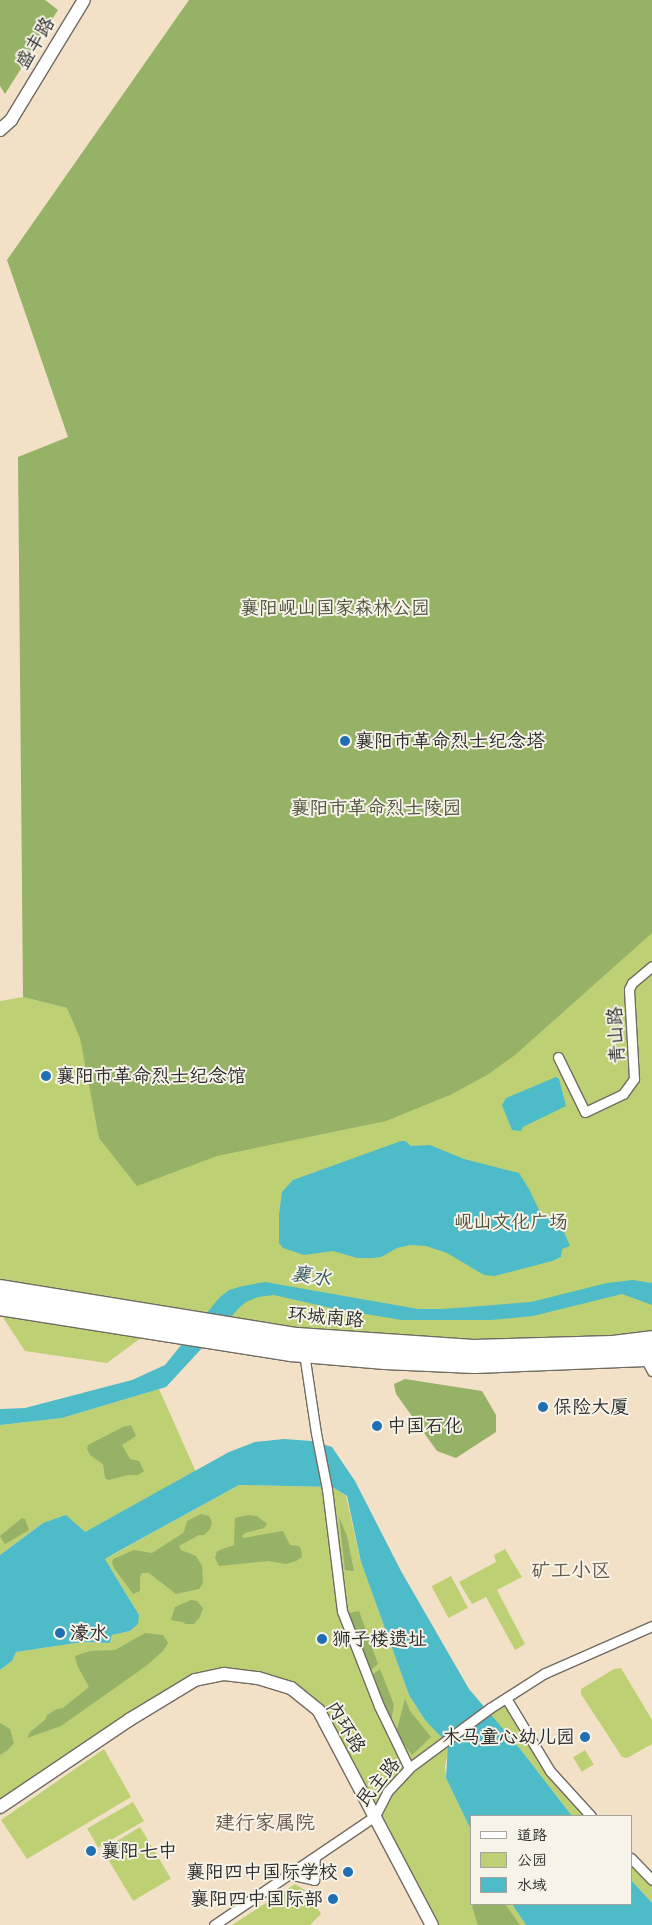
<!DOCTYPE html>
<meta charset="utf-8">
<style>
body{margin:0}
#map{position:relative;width:652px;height:1925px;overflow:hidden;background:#f3e1c7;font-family:Sriracha,"LXGW WenKai TC",sans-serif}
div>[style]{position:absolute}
.green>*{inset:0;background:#bdd074;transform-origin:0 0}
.forest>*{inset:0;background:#96b266}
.water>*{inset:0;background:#4ebbc8}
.roads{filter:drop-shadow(1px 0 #716b62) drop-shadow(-1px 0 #716b62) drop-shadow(0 1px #716b62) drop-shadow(0 -1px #716b62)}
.street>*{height:9px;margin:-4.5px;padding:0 4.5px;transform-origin:4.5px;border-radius:4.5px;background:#fff}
.secondary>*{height:12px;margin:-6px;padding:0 6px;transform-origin:6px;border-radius:6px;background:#fff}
.highway>*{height:18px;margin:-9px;padding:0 9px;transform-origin:9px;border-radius:9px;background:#fff}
.dots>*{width:14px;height:14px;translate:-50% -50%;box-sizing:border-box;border:2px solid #f7f3e8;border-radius:50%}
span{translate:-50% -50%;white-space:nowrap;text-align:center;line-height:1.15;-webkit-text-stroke:4px #f7f3e8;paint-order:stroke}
.street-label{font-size:19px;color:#2b2b2b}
.park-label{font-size:19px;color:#50543d}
.poi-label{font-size:19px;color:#2b2b2b}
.left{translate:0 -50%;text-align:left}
.right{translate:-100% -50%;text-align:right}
.water-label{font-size:20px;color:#375d62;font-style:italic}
.neighbourhood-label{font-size:20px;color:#675549}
.legend{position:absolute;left:470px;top:1815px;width:162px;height:90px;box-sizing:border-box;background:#f7f3e8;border:1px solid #a5a39c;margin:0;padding:6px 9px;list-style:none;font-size:15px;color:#2b2b2b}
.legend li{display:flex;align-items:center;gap:10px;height:25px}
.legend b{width:25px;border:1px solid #a5a39c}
</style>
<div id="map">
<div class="green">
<div style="clip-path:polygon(652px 507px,652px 1357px,153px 1329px,107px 1363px,25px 1351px,0 1313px,0 1001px,23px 997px,67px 1008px)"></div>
<div style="clip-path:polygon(159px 1389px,196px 1472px,85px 1532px,43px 1523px,0 1555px,0 1425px,62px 1418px)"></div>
<div style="clip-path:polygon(239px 1485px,332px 1487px,346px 1496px,361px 1562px,409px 1695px,425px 1720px,441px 1735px,449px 1748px,445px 1766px,446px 1778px,471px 1830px,471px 1904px,512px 1904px,526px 1925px,432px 1925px,319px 1711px,291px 1688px,258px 1678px,195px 1680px,0 1815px,0 1670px,12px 1661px,16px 1652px,83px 1642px,110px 1643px,112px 1635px,130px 1631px,139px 1615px,105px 1559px)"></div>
<div style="clip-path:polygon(505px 1549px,522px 1577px,497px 1590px,525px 1644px,515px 1650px,486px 1597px,472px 1604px,459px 1582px,496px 1562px,494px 1555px)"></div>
<div style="left:451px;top:1576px;width:36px;height:22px;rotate:62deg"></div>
<div style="clip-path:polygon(621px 1668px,652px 1720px,652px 1744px,627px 1758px,622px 1757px,581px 1694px,581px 1689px,614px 1669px)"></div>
<div style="clip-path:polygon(502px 1701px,551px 1771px,593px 1816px,572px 1816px,521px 1750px,487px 1712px)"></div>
<div style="clip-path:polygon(104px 1749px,131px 1797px,27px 1859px,1px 1820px)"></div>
<div style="left:585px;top:1750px;width:17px;height:14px;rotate:59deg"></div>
<div style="left:133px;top:1802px;width:22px;height:53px;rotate:60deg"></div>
<div style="left:140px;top:1827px;width:60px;height:44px;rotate:59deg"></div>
<div style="clip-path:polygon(631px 1857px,652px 1879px,652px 1903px,631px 1880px)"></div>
<div style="clip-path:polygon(295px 1884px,308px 1892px,321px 1914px,310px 1925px,232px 1925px)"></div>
</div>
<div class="forest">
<div style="clip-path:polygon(0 0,45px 0,58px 10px,5px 94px,0 86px)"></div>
<div style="clip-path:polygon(189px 0,652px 0,652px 933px,515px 1055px,487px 1075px,450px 1095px,386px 1121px,217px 1156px,137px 1186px,99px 1138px,80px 1038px,67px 1008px,23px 997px,18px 457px,68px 437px,7px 260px)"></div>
<div style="clip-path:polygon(405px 1379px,482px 1391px,496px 1415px,496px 1432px,456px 1458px,437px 1451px,396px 1394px,394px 1384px)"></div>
<div style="clip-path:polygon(131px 1425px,136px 1436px,122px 1445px,130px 1459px,139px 1461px,144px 1471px,138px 1475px,128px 1475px,108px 1480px,105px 1478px,103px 1464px,90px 1455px,87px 1449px,88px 1445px,123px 1427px)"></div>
<div style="clip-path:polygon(201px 1514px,209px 1516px,212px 1522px,210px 1529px,204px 1535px,199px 1535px,179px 1546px,181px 1550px,196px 1556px,202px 1566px,203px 1583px,199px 1589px,176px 1594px,149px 1573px,142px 1573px,140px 1577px,140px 1591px,133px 1594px,114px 1568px,112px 1563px,113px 1559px,134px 1550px,152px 1553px,180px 1535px,184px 1532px,187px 1521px)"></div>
<div style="clip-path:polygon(248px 1515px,257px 1516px,267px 1524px,264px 1528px,245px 1533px,242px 1536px,243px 1538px,283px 1531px,290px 1545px,299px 1546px,301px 1549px,302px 1557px,296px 1561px,286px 1564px,269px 1561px,219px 1566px,215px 1558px,217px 1551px,234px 1545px,235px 1518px)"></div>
<div style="clip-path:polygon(339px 1517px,347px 1536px,354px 1571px,345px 1570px)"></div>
<div style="clip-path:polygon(22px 1518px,25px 1519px,29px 1530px,5px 1544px,0 1536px)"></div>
<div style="clip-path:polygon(191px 1600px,197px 1601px,203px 1608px,200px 1617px,194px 1624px,186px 1624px,182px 1622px,171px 1620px,175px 1607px)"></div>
<div style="clip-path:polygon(359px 1611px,378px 1664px,366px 1674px,344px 1614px)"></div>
<div style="clip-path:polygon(145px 1633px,163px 1635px,168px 1643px,163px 1651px,146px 1666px,61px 1726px,27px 1738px,30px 1732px,46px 1719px,47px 1715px,57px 1709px,63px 1708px,89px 1687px,77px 1665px,75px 1656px,90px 1651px,115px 1650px)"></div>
<div style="clip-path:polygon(380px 1669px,394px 1705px,390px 1728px,368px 1678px)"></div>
<div style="clip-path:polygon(405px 1699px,410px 1711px,431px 1737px,412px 1755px,396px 1733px)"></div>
<div style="clip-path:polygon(0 1723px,10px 1729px,14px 1743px,8px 1750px,0 1755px)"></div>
<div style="clip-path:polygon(474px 1904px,505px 1904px,520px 1925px,478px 1925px,472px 1907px)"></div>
</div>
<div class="water">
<div style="clip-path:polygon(556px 1077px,559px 1079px,566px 1106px,523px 1127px,521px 1131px,512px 1130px,502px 1105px,506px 1098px)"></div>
<div style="clip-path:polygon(401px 1141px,405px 1141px,411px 1146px,430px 1145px,464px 1159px,519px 1173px,529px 1189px,541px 1214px,560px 1223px,570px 1246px,562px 1249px,561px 1257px,552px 1261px,495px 1276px,484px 1275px,447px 1253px,426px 1246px,410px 1245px,397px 1248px,381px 1257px,372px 1258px,357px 1258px,333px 1251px,304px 1255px,283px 1248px,279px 1243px,279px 1215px,282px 1192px,293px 1180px)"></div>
<div style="clip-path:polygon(633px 1280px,652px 1283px,652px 1305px,622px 1294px,533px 1316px,491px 1320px,402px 1320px,335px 1309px,274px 1295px,258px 1297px,246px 1302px,240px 1307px,166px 1387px,62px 1418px,0 1425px,0 1409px,25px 1408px,132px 1380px,165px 1365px,219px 1298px,229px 1290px,243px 1286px,265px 1282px,418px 1309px,443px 1309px,531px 1302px,607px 1283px)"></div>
<div style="clip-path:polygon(284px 1439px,312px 1441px,332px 1447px,355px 1481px,401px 1571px,469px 1689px,521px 1750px,572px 1816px,471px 1816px,471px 1830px,446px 1778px,448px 1744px,425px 1720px,409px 1695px,361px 1562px,347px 1496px,332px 1487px,239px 1485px,117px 1552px,105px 1559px,139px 1615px,138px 1624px,130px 1631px,112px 1635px,110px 1643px,83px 1642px,16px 1652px,12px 1661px,0 1670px,0 1555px,43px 1523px,66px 1515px,85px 1532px,229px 1452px,255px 1442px)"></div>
<div style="clip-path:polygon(631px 1880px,652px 1903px,652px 1925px,526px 1925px,512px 1904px,631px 1904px)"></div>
</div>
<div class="roads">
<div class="street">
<div style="left:558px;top:1057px;width:61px;rotate:63.9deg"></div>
<div style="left:585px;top:1112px;width:42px;rotate:-25.3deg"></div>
<div style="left:623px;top:1094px;width:19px;rotate:-54deg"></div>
<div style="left:634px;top:1079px;width:90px;rotate:-93.2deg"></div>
<div style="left:629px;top:989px;width:7px;rotate:-63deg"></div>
<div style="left:632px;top:983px;width:26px;rotate:-40deg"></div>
<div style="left:304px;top:1353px;width:81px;rotate:81.5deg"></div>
<div style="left:316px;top:1433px;width:57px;rotate:78.9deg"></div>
<div style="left:327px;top:1489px;width:123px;rotate:83deg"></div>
<div style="left:342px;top:1611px;width:102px;rotate:68.7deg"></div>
<div style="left:379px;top:1706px;width:69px;rotate:64.2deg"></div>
<div style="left:644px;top:1356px;width:17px;rotate:62deg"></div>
<div style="left:506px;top:1698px;width:85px;rotate:58.9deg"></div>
<div style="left:550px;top:1771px;width:61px;rotate:47.7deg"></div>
<div style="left:631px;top:1858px;width:30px;rotate:46deg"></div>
<div style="left:289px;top:1874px;width:26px;rotate:13deg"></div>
<div style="left:314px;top:1880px;width:23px;rotate:-88deg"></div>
<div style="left:214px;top:1925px;width:194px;rotate:-34.1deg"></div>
<div style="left:375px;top:1816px;width:27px;rotate:-63deg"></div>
<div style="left:387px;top:1792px;width:33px;rotate:-47deg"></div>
<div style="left:409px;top:1768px;width:101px;rotate:-36.5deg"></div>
<div style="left:490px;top:1708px;width:65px;rotate:-32.5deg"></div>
<div style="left:545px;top:1673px;width:117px;rotate:-23.7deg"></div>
</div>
<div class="secondary">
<div style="left:0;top:130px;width:15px;rotate:-42deg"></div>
<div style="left:11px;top:120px;width:140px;rotate:-58.7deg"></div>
<div style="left:0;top:1807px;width:156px;rotate:-34deg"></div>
<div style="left:129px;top:1720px;width:77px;rotate:-31.2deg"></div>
<div style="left:195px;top:1680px;width:30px;rotate:-12deg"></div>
<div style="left:224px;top:1674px;width:34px;rotate:7deg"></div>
<div style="left:258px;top:1678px;width:34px;rotate:17deg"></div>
<div style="left:291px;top:1688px;width:36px;rotate:39deg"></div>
<div style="left:319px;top:1711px;width:242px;rotate:62.2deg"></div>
</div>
<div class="highway">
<div style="left:0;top:1289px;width:301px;rotate:9.2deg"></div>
<div style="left:297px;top:1337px;width:177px;rotate:3.9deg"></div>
<div style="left:474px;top:1349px;width:139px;rotate:-1.6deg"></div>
<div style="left:613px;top:1345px;width:39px;rotate:-7deg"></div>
<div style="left:0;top:1306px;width:295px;rotate:9deg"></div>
<div style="left:291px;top:1352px;width:94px;rotate:4.9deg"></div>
<div style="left:385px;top:1360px;width:89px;rotate:2.6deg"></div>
<div style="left:474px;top:1364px;width:178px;rotate:-2.3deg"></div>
</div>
</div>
<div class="dots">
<div style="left:345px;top:741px;background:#1f6fb2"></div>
<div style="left:46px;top:1076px;background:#1f6fb2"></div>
<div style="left:543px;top:1407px;background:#1f6fb2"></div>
<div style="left:377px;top:1426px;background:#1f6fb2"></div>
<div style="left:60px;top:1633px;background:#1f6fb2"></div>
<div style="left:322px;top:1639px;background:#1f6fb2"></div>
<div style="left:585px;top:1737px;background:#1f6fb2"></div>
<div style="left:91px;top:1851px;background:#1f6fb2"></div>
<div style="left:348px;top:1872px;background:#1f6fb2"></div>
<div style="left:333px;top:1899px;background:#1f6fb2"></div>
</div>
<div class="street-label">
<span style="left:35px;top:43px;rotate:-59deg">盛丰路</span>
<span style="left:616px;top:1035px;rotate:-93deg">青山路</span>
<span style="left:326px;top:1317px;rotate:5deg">环城南路</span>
<span style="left:346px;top:1727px;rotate:59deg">内环路</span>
<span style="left:378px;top:1782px;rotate:-51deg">民主路</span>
</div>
<div class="park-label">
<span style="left:335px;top:608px">襄阳岘山国家森林公园</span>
<span style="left:376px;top:808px">襄阳市革命烈士陵园</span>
<span style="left:511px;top:1222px">岘山文化广场</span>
</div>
<div class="poi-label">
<span class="left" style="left:355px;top:741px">襄阳市革命烈士纪念塔</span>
<span class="left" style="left:56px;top:1076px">襄阳市革命烈士纪念馆</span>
<span class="left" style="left:553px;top:1407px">保险大厦</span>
<span class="left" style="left:387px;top:1426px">中国石化</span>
<span class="left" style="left:70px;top:1633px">濠水</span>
<span class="left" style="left:332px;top:1639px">狮子楼遗址</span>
<span class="right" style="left:575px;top:1737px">木马童心幼儿园</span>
<span class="left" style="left:101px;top:1851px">襄阳七中</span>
<span class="right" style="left:338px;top:1872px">襄阳四中国际学校</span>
<span class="right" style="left:323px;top:1899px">襄阳四中国际部</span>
</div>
<div class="water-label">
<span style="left:311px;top:1276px;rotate:9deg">襄水</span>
</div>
<div class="neighbourhood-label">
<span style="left:571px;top:1570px">矿工小区</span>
<span style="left:265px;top:1822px">建行家属院</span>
</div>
<ul class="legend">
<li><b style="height:6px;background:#fff"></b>道路</li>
<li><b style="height:14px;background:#bdd074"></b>公园</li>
<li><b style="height:14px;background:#4ebbc8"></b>水域</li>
</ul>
</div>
